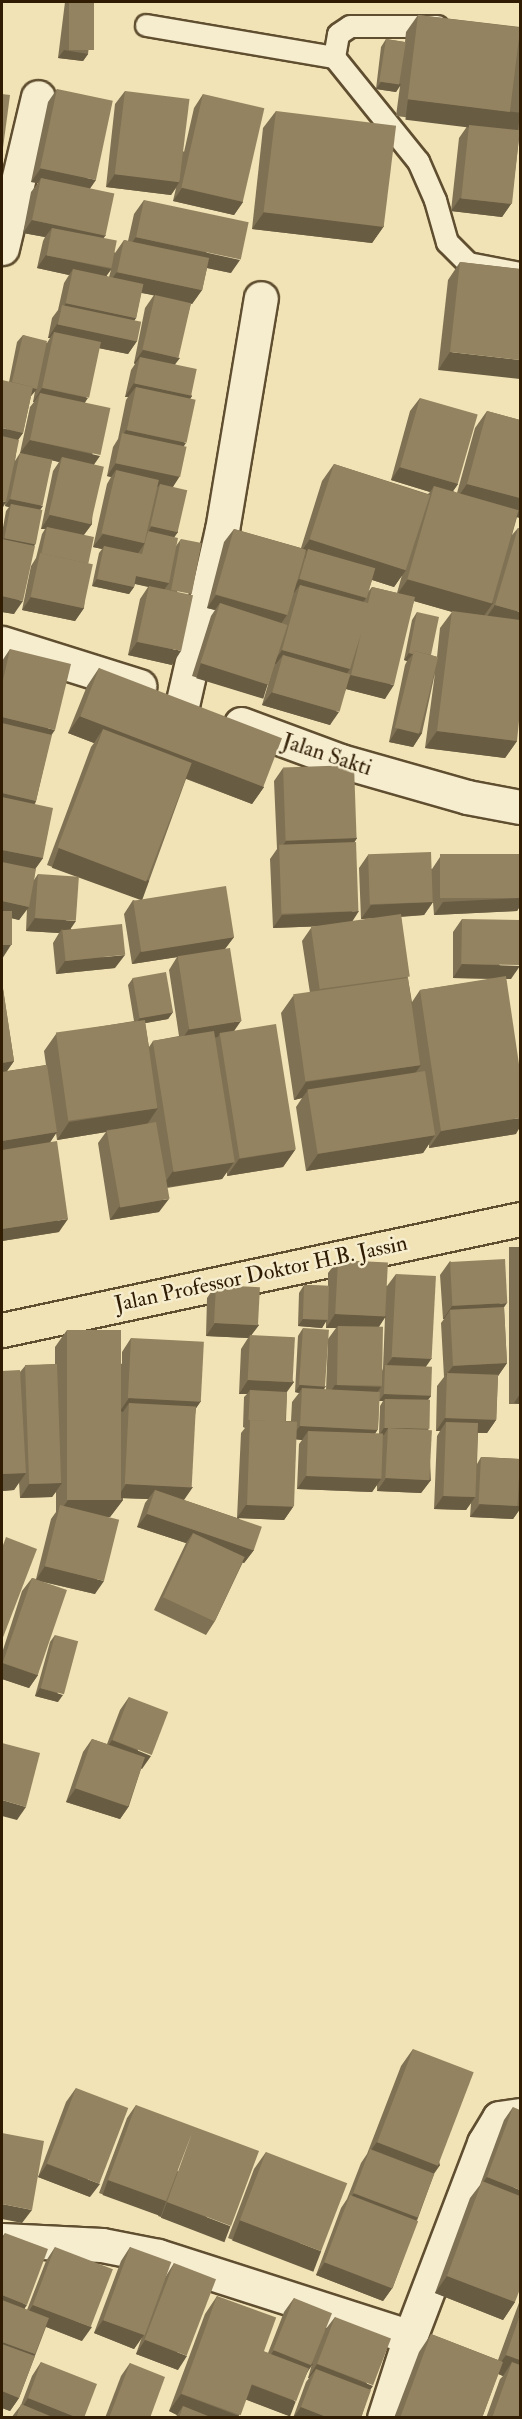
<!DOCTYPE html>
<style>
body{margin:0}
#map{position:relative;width:522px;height:2419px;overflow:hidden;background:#f1e3b5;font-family:"IM FELL Double Pica",serif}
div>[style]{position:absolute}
.roads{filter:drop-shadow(2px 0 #604e30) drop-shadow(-2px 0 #604e30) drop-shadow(0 2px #604e30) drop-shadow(0 -2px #604e30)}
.service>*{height:21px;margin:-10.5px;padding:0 10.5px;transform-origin:10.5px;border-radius:10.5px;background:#f6edcf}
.minor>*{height:33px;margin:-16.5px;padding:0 16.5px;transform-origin:16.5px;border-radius:16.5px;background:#f6edcf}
.trunk>*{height:33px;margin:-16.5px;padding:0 16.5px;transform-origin:16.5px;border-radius:16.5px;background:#f1e3b5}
.wall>*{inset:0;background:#7f7153;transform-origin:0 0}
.shaded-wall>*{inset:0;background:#685c43;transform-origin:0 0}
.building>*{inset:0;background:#948360;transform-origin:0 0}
span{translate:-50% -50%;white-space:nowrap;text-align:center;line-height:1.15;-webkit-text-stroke:5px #f6edcf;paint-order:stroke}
.street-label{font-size:22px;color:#2f1c03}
.frame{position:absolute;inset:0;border:3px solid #2f1c03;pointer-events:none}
</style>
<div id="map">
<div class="roads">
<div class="service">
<div style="left:146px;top:25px;width:191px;rotate:9.7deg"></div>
<div style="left:334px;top:57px;width:134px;rotate:51.1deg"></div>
<div style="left:418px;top:161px;width:43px;rotate:66.4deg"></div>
<div style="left:435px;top:200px;width:44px;rotate:74.1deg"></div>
<div style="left:447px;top:242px;width:30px;rotate:45deg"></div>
<div style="left:468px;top:263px;width:53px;rotate:10.9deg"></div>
<div style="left:334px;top:57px;width:23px;rotate:-80deg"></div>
<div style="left:338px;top:34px;width:14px;rotate:-34deg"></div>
<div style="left:350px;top:26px;width:87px"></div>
</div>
<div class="minor">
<div style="left:2px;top:248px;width:155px;rotate:-76.6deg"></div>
<div style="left:2px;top:643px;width:144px;rotate:17.4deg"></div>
<div style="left:183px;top:701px;width:175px;rotate:-77.2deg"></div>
<div style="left:222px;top:530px;width:235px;rotate:-80.5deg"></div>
<div style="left:241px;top:724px;width:107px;rotate:20.3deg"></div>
<div style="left:341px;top:761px;width:131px;rotate:15.9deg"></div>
<div style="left:467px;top:797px;width:54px;rotate:10.7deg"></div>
<div style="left:2px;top:2240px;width:100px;rotate:2.9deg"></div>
<div style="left:102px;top:2245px;width:57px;rotate:11.1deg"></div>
<div style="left:158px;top:2256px;width:265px;rotate:17.8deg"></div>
<div style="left:384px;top:2418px;width:85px;rotate:-72.2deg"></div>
<div style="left:410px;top:2337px;width:208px;rotate:-69.1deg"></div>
<div style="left:484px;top:2143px;width:29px;rotate:-59deg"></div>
<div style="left:499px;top:2118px;width:21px;rotate:-8deg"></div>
</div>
<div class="trunk">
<div style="left:2px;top:1330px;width:530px;rotate:-12.09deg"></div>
</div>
</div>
<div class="wall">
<div style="clip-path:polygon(65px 2px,94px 2px,88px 54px,83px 61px,58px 58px)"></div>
<div style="clip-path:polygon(418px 15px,520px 27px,520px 131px,511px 204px,502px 217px,451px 211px,459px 138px,468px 125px,396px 116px,400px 86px,396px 92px,376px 89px,381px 47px,386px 39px,405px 42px,406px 32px)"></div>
<div style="clip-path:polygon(evenodd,57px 89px,90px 189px,103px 238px,115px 253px,124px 240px,128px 241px,134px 214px,144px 200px,231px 273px,207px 268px,202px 290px,192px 304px,191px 303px,175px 364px,192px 396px,190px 399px,184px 446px,173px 487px,178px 532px,174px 537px,176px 546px,181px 539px,172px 665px,128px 655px,140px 599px,148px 587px,135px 584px,134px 587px,129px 594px,92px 586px,99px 553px,102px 549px,93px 547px,107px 484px,111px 477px,107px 476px,113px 447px,118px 439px,126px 400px,128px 397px,125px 397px,131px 370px,135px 364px,134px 363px,145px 308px,154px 295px,141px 293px,136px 318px,134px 321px,137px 341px,128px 354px,99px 348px,85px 403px,94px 464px,92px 524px,84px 535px,88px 563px,84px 608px,75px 621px,22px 610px,31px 566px,36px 558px,42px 534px,45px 529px,41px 529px,53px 471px,59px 462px,52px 460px,40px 510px,35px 544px,14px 614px,2px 612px,2px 533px,6px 511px,9px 507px,5px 506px,9px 382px,17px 342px,23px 335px,47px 343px,50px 338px,48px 338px,52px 318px,58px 310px,64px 283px,69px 275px,37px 268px,43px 241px,45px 237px,23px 233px,31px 192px,38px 183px,31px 182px,48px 102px,57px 89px,111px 270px,109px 277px,106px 276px,111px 270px,57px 89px,35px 391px,33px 402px,34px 402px,30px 407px,20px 453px,15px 461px,18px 439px,23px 433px,31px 396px,35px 391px)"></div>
<div style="clip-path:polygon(125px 91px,184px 152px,194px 108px,203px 94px,243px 202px,234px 215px,173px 201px,176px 188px,171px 195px,106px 187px,115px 104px)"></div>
<div style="clip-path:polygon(276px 111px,384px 226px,372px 243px,252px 229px,263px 128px)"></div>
<div style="clip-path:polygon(460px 262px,520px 269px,438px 370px,448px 280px)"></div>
<div style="clip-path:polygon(evenodd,420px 398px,458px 484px,453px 491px,457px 493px,475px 428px,487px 411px,520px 420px,520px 518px,517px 517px,512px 535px,518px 528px,517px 741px,505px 758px,425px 748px,435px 673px,422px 733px,413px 747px,389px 742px,405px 665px,407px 661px,404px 660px,412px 620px,417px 612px,431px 655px,437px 657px,440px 628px,452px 612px,414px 601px,385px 699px,346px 689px,330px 725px,262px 705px,273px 668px,268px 684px,259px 697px,192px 676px,211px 616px,215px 610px,207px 608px,224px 542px,234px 529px,301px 548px,322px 481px,334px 464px,428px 494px,430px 492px,391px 480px,410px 411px,420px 398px,402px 575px,397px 593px,372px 587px,368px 592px,372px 580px,394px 587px,402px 575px)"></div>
<div style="clip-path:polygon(10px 649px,51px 735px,36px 801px,35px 804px,43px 858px,35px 869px,34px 880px,38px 874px,71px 929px,115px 968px,56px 974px,53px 943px,59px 933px,26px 931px,27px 908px,19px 920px,12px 918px,2px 959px,2px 661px)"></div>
<div style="clip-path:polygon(99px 668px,264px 787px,252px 804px,186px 779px,149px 881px,137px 898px,47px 865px,91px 747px,94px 743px,68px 733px,87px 686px)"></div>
<div style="clip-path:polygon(283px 768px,357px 838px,354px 843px,352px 922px,376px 918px,361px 919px,359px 868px,368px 855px,432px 869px,440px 857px,520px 854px,520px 906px,517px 911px,434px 915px,433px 902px,424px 915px,401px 917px,408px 979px,412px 1002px,420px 990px,493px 979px,453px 978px,453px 932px,462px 919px,511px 979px,506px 979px,516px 1134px,429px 1148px,429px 1144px,423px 1153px,306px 1171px,296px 1107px,302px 1098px,294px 1100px,281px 1013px,293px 996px,310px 993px,302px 941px,311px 928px,325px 926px,273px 928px,270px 859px,277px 849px,274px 781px)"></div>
<div style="clip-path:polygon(133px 900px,234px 937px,225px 949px,234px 1030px,295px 1150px,283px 1167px,227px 1176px,227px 1172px,222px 1179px,167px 1188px,159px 1212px,110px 1220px,98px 1143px,106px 1132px,57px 1140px,56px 1133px,50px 1142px,59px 1232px,2px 1241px,2px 982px,14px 1061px,7px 1071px,46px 1065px,44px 1051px,56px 1034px,134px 1021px,128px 985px,133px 978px,173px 1012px,168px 1019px,145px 1023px,149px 1047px,153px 1041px,179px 1036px,169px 970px,177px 957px,132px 964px,124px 914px)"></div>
<div style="left:520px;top:1247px;width:157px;height:11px;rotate:90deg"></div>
<div style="clip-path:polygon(evenodd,338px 1260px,387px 1286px,396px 1274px,426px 1367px,431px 1396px,427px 1400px,431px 1480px,421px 1493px,377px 1491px,377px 1485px,372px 1492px,297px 1489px,299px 1444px,302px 1440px,296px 1439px,293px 1507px,284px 1520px,239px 1518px,254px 1550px,244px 1563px,243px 1562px,215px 1621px,206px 1635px,154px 1610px,186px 1543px,137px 1527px,145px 1503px,148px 1499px,123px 1498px,123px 1500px,110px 1517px,106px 1517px,95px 1594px,43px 1582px,38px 1675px,29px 1688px,2px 1679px,2px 1653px,22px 1591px,32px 1578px,36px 1579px,51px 1519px,56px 1512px,56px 1492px,52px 1497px,20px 1498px,19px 1482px,14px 1490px,2px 1491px,2px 1371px,20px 1372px,25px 1366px,55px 1364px,55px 1347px,67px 1330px,122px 1364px,122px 1352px,131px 1338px,201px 1401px,196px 1408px,184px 1500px,237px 1518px,241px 1433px,245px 1428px,243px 1427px,244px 1397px,247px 1394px,239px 1394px,241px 1349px,248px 1338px,206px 1336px,207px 1298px,216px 1285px,259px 1325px,251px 1335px,294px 1382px,287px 1392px,286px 1421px,291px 1421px,292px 1402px,299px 1393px,295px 1392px,298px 1336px,303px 1328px,324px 1389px,326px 1390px,328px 1339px,336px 1328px,326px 1328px,326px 1321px,322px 1328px,298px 1326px,299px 1293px,304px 1285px,328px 1286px,328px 1273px,338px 1260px,385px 1317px,383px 1368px,382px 1371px,378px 1327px,385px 1317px,338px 1260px,379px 1401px,383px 1401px,380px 1406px,379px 1434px,375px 1434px,378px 1429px,379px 1401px)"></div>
<div style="clip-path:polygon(450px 1261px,504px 1307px,507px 1363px,498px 1376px,496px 1420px,487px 1433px,478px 1433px,477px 1464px,481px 1457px,520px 1459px,520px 1509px,513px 1519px,470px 1517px,471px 1503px,466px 1510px,434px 1509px,437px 1436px,440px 1431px,436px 1431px,437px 1386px,444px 1377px,441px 1323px,444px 1319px,443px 1319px,440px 1275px)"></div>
<div style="clip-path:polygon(55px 1635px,58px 1702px,35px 1696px,50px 1642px)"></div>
<div style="clip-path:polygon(129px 1697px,141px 1769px,129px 1806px,120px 1819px,66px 1802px,83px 1752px,92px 1739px,107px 1744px,120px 1710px)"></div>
<div style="clip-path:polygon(413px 2049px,440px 2165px,434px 2174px,393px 2287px,383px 2301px,316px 2275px,341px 2208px,347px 2199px,361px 2163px,367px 2154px,401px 2066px)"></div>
<div style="clip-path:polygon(76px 2088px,90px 2197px,38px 2177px,66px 2102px)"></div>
<div style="clip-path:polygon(136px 2105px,221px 2240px,158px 2216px,160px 2210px,157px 2214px,99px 2193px,127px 2118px)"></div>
<div style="clip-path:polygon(513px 2107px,515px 2302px,503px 2320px,435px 2293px,470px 2198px,480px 2185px,504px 2120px)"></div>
<div style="clip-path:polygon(266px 2152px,309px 2269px,228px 2238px,254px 2169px)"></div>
<div style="clip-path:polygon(5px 2233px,25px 2309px,27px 2310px,46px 2261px,55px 2247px,82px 2341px,46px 2327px,19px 2398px,10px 2411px,2px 2408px,2px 2237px)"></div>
<div style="clip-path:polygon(130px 2247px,166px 2276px,174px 2263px,178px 2370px,136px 2354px,142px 2337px,134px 2349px,94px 2333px,121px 2261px)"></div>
<div style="clip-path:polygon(217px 2296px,263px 2351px,268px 2353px,284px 2312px,294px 2298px,325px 2330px,335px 2317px,370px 2390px,361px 2418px,293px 2418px,306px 2382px,309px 2378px,308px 2378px,312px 2364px,308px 2371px,287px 2415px,245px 2399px,238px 2418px,175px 2418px,177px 2415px,169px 2411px,205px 2314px)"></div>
<div style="clip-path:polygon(520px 2300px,520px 2418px,486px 2418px,500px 2379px,503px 2376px,498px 2374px,482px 2418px,394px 2418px,419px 2352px,431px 2334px,498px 2360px)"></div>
<div style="clip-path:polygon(41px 2362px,84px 2418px,11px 2418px,21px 2405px,32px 2376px)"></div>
<div style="clip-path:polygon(130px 2363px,150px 2418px,105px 2418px,121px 2376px)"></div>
</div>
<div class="shaded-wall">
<div style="clip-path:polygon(64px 50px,88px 54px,83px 61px,58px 58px)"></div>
<div style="clip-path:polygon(381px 82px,401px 84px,396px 92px,376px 89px)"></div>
<div style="left:408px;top:99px;width:113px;height:21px;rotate:7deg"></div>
<div style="clip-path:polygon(41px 168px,96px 180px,87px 193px,41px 178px,38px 183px,31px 182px)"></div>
<div style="clip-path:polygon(115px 174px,180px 181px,171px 195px,106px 187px)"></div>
<div style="clip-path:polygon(182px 188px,243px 202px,234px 215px,173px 201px)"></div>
<div style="clip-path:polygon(460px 198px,511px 204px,502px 217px,451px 211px)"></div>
<div style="clip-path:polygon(264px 212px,384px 226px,372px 243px,252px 229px)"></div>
<div style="clip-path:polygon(32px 220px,106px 235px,96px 248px,52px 228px,45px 237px,23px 233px)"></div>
<div style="clip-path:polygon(136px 237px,240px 260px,231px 273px,126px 251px)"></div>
<div style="clip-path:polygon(46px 255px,111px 269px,102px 283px,73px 269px,69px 275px,37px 268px)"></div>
<div style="clip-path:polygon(117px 272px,202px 290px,192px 304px,107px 285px)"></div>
<div style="clip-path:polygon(66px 303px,136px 318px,127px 331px,60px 312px)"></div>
<div style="clip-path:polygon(57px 324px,137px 341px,128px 354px,53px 339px,54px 332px,50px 338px,48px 338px)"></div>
<div style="clip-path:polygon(143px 350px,180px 358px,170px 371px,140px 357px,135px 364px,134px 363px)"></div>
<div style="clip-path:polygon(450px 352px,520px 360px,520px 379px,438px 370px)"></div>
<div style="clip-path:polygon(134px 383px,192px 396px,183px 409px,136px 387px,128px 397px,125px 397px)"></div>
<div style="clip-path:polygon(12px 384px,37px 389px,31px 396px,7px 391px)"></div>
<div style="clip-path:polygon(42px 388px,88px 398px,79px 411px,40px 393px,34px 402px,33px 402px)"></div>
<div style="clip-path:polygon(2px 428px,23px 433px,14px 446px,2px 443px)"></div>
<div style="clip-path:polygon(126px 430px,186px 443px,177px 456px,121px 438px)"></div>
<div style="clip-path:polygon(30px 440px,100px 456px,91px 469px,62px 457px,59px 462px,20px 453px)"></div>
<div style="clip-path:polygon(116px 463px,180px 476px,171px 490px,160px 484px,158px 487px,114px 478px,116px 470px,111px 477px,107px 476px)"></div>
<div style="clip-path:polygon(400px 467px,458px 484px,449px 497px,434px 486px,430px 492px,391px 480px)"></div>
<div style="clip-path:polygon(467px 484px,520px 498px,520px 518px,455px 501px)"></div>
<div style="clip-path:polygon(10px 499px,43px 506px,38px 513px,11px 504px,9px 507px,5px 506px)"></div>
<div style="clip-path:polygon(2px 501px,6px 502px,2px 509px)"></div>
<div style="clip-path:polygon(50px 515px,92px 524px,82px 537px,47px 527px,45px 529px,41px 529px)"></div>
<div style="clip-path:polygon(152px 526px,178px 532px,173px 539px,147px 533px)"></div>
<div style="clip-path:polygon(103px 534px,145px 543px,136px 556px,104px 546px,102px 549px,93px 547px)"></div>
<div style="clip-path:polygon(4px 538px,35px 544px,30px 551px,2px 542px)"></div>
<div style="clip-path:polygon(310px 539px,406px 570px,394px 587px,305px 558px,308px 549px,302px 557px,298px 556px)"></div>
<div style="clip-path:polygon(136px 576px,169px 583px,164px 590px,131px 583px)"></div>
<div style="clip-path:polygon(97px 579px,134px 587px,129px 594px,92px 586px)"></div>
<div style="clip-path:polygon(299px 579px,366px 598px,357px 612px,300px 585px,294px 593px,290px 592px)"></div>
<div style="clip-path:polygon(408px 579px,493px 603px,481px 620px,396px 596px)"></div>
<div style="clip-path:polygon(216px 595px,287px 615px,278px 628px,220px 603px,215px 610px,207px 608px)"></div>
<div style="clip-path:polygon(2px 596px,23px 601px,14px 614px,2px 612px)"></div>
<div style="clip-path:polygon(31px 597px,84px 608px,75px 621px,22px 610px)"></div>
<div style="clip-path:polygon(495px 605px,520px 612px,520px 628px,486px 618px)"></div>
<div style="clip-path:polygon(137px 642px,181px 651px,172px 665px,128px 655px)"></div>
<div style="clip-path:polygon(282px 650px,350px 669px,341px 682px,283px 655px,276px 664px,273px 663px)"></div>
<div style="clip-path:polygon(409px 653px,413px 654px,407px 661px,404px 660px)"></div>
<div style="left:201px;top:663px;width:70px;height:16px;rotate:17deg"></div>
<div style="clip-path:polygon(351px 675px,394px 685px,385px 699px,342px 688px)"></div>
<div style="clip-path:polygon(272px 692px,339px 712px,330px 725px,262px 705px)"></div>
<div style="clip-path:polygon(80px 716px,264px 787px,252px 804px,97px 744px,103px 729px,94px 743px,68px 733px)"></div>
<div style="clip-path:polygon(2px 717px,55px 730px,46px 743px,2px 732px)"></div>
<div style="clip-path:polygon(398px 728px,422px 733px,413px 747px,389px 742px)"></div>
<div style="clip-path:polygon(437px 731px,517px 741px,505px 758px,425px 748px)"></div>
<div style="clip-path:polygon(2px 793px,36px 801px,27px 814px,2px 809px)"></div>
<div style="clip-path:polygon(357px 838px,348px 851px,279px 851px,286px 841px)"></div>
<div style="left:59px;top:848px;width:96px;height:21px;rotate:20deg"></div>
<div style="clip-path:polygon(2px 850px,43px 858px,31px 875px,2px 869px)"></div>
<div style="clip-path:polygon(520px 898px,520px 906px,517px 911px,434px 915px,443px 902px)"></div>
<div style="clip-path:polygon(2px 901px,29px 907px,19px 920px,2px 916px)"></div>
<div style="clip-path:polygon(433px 902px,424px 915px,361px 919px,371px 905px)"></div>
<div style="clip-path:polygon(359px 911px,350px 925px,273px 928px,282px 915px)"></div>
<div style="clip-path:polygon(35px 918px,76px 921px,67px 934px,62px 929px,59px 933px,26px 931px)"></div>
<div style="clip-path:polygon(234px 937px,224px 950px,132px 964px,141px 951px)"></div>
<div style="clip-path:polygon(2px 945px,11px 945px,2px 959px)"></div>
<div style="clip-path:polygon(125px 955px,115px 968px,56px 974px,65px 961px)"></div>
<div style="clip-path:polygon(462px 964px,520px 966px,511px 979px,453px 978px)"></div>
<div style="clip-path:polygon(173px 1012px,168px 1019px,135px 1025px,140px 1018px)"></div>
<div style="clip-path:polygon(241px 1021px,232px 1034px,220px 1033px,218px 1037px,180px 1042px,189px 1029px)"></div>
<div style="clip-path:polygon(14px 1061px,5px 1074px,2px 1075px,2px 1063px)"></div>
<div style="clip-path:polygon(421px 1065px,409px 1082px,308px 1090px,302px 1098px,294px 1100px,306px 1082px)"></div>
<div style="clip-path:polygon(158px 1108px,146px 1126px,107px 1130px,106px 1132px,57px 1140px,69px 1122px)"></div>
<div style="clip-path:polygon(520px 1118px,520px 1127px,516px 1134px,429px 1148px,441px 1131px)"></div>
<div style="clip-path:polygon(57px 1132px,45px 1150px,2px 1157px,2px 1141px)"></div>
<div style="clip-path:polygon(435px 1135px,423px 1153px,306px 1171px,318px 1154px)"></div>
<div style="clip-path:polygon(295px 1150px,283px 1167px,227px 1176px,239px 1159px)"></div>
<div style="clip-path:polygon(234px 1162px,222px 1179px,161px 1188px,173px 1171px)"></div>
<div style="clip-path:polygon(169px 1199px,159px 1212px,110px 1220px,119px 1207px)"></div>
<div style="clip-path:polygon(68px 1219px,59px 1232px,2px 1241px,2px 1229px)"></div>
<div style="clip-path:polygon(507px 1303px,498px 1316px,450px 1310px,444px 1319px,443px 1319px,452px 1306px)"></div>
<div style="clip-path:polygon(335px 1314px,386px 1316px,377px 1330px,338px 1326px,336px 1328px,326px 1328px)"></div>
<div style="clip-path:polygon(303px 1319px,327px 1320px,322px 1328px,298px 1326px)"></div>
<div style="clip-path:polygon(215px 1323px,259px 1325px,250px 1337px,250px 1335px,248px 1338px,206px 1336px)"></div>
<div style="clip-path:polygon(393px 1357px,432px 1358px,423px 1371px,385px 1367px)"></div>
<div style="clip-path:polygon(507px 1363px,498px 1376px,446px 1375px,453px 1366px)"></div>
<div style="clip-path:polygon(248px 1380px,294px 1382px,284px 1395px,250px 1390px,247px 1394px,239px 1394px)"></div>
<div style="clip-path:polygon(300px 1385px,326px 1386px,321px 1394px,302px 1388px,299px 1393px,295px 1392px)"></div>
<div style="clip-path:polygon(335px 1385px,381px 1387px,372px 1400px,326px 1398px)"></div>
<div style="clip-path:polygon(384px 1394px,431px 1396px,426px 1403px,385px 1399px,383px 1401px,379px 1401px)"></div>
<div style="clip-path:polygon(520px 1394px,520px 1404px,514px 1403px)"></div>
<div style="clip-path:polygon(129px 1398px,201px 1401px,192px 1414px,129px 1403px,123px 1412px,120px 1411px)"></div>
<div style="clip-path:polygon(445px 1418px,496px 1420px,487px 1433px,446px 1432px,446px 1422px,440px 1431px,436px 1431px)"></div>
<div style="clip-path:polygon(300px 1426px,378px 1429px,369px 1442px,308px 1431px,302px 1440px,290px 1439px)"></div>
<div style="clip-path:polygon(384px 1428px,429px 1429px,388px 1428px,384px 1435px,379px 1435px)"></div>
<div style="clip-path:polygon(26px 1473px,14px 1490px,2px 1491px,2px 1474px)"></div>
<div style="clip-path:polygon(306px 1476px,381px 1479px,372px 1492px,297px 1489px)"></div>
<div style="clip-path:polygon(386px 1478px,431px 1480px,421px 1493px,377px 1491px)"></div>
<div style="clip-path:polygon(62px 1483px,52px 1497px,20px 1498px,29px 1484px)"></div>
<div style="clip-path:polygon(126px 1484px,193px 1487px,184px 1500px,155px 1490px,148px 1499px,117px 1498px)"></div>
<div style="clip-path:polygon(443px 1496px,475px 1497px,466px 1510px,434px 1509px)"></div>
<div style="clip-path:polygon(68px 1500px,123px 1500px,110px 1517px,57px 1517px,58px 1514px)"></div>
<div style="clip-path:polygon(480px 1504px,520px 1506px,520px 1509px,513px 1519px,470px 1517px)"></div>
<div style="clip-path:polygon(246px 1505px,293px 1507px,284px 1520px,237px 1518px)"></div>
<div style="clip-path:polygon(147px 1514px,254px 1550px,244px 1563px,188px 1544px,193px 1533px,186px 1543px,137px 1527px)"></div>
<div style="clip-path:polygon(45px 1566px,104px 1581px,95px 1594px,36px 1580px)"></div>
<div style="clip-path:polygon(3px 1663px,38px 1675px,29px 1688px,2px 1679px,2px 1665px)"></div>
<div style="clip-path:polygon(40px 1688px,63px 1695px,58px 1702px,35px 1696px)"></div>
<div style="clip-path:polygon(112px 1740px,151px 1756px,142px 1769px,103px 1753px)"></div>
<div style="clip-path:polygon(76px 1788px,129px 1806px,120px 1819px,66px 1802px)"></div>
<div style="clip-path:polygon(2px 1800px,26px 1807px,17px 1820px,2px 1816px)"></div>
<div style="clip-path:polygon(377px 2142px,440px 2165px,427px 2182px,368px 2154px)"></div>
<div style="clip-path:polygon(47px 2164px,100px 2184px,90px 2197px,38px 2177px)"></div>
<div style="clip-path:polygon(487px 2177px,520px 2190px,520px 2207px,480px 2186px)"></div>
<div style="left:108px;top:2180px;width:62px;height:16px;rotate:20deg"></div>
<div style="clip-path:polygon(354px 2193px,418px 2217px,409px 2230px,348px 2202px)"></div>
<div style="left:167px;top:2202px;width:68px;height:17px;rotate:21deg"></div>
<div style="clip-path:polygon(2px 2204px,32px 2210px,22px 2223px,2px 2219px)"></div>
<div style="left:240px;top:2220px;width:87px;height:22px;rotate:21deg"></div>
<div style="clip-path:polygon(325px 2262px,393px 2287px,383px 2301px,316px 2275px)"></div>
<div style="clip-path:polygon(447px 2276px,515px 2302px,503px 2320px,435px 2293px)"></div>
<div style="clip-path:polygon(2px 2295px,27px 2305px,18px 2318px,2px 2312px)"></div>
<div style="clip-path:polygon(33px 2305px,92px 2327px,82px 2341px,24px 2318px)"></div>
<div style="clip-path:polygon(103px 2320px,144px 2335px,134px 2349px,94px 2333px)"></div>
<div style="clip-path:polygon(145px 2340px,187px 2356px,178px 2370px,136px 2354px)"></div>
<div style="clip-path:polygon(2px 2342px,35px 2354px,26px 2368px,2px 2358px)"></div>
<div style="clip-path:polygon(274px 2350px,313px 2364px,303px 2378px,265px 2363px)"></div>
<div style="clip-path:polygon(506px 2355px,520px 2360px,520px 2382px,512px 2362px,503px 2376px,494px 2372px)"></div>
<div style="clip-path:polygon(317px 2364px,373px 2386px,364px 2399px,316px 2369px,309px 2378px,308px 2378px)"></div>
<div style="left:250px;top:2384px;width:49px;height:16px;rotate:21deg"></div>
<div style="clip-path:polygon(2px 2391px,19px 2398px,10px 2411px,2px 2408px)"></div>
<div style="clip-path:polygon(181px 2394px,239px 2416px,238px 2418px,184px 2418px,183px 2406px,177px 2415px,169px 2411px)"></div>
<div style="clip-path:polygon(28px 2398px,78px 2418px,34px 2418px,19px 2412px)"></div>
<div style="clip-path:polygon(301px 2407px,329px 2418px,293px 2418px)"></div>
</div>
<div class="building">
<div style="left:69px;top:2px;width:25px;height:48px"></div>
<div style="left:418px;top:15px;width:103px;height:85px;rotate:7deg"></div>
<div style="left:386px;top:39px;width:20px;height:43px;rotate:9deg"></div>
<div style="left:57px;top:89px;width:57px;height:81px;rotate:12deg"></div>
<div style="left:125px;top:91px;width:65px;height:84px;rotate:7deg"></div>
<div style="clip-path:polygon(2px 94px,10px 95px,3px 148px,2px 148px)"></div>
<div style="left:203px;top:94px;width:63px;height:96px;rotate:13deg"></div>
<div style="left:276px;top:111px;width:121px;height:102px;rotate:7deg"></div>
<div style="left:469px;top:125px;width:51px;height:74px;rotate:6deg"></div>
<div style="left:41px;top:178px;width:75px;height:43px;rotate:12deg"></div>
<div style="left:144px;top:200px;width:107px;height:38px;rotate:12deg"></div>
<div style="left:52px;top:228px;width:66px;height:28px;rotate:11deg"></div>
<div style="left:124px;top:240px;width:87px;height:33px;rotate:12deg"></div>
<div style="clip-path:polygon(460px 262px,520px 269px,520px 360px,450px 352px)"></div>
<div style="left:73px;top:269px;width:72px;height:35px;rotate:12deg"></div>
<div style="left:155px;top:295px;width:37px;height:56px;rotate:13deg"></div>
<div style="left:62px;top:305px;width:81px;height:20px;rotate:12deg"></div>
<div style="left:54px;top:332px;width:48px;height:57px;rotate:12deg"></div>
<div style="clip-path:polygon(23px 335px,47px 341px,37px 389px,33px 388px,33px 387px,12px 382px)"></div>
<div style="left:140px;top:357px;width:58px;height:27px;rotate:12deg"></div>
<div style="clip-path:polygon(2px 380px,33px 387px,23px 433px,2px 428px)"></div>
<div style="left:136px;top:387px;width:61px;height:44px;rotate:12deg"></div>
<div style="left:40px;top:393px;width:72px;height:48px;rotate:12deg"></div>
<div style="left:420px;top:398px;width:60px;height:72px;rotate:16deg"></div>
<div style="clip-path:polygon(487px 411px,520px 420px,520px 498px,467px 484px)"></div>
<div style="left:122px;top:433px;width:66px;height:31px;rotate:12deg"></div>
<div style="clip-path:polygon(2px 436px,19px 440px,6px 502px,2px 501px)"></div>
<div style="left:20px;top:453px;width:33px;height:47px;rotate:12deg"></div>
<div style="left:62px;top:457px;width:43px;height:59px;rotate:13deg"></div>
<div style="left:334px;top:464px;width:101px;height:79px;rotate:18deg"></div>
<div style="left:116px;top:470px;width:44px;height:65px;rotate:13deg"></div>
<div style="left:160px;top:484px;width:28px;height:43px;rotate:13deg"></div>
<div style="left:434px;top:486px;width:88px;height:97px;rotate:16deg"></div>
<div style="left:11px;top:504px;width:32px;height:35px;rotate:11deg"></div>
<div style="left:47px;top:527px;width:48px;height:27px;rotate:12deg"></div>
<div style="clip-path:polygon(518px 528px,520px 528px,520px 612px,495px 605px)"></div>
<div style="left:234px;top:529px;width:75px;height:68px;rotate:16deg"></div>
<div style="clip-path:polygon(148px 531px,178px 538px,169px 583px,136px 576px,134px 587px,97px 579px,104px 546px,142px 554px)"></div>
<div style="clip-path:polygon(2px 539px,35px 546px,23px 601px,2px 596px)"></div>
<div style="left:181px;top:539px;width:21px;height:52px;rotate:11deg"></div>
<div style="left:308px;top:549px;width:70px;height:31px;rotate:16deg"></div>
<div style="left:40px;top:553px;width:54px;height:45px;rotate:12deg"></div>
<div style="clip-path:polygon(300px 585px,368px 603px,372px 587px,415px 597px,394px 685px,351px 675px,361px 634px,350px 669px,282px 650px)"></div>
<div style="left:149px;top:586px;width:45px;height:57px;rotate:12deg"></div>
<div style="left:220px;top:603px;width:71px;height:63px;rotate:18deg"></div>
<div style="clip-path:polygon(452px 611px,520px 620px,520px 711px,517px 741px,437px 731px)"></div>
<div style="clip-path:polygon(417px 612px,439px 617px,431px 655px,414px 651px,413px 654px,409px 653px)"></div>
<div style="clip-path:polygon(10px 649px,71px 664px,55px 730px,2px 717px,2px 685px)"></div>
<div style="left:414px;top:651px;width:25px;height:79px;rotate:14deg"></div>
<div style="left:283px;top:655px;width:70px;height:39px;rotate:16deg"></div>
<div style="left:99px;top:668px;width:196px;height:52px;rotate:21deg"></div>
<div style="clip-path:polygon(2px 723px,52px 735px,36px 801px,2px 793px)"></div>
<div style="left:103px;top:729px;width:95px;height:127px;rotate:21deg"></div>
<div style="left:354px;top:765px;width:73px;height:71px;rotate:88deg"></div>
<div style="clip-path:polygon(2px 797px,53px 808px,43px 858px,2px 850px)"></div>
<div style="left:356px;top:842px;width:69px;height:77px;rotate:88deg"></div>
<div style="left:431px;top:852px;width:50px;height:63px;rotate:88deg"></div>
<div style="left:520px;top:854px;width:44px;height:80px;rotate:90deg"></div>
<div style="clip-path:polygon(2px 862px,36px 869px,29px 907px,2px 901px)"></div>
<div style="left:38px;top:874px;width:41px;height:44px;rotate:4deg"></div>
<div style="left:226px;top:886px;width:52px;height:94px;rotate:81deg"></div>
<div style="left:2px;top:911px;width:10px;height:34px"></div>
<div style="left:401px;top:914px;width:63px;height:91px;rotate:82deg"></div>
<div style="left:462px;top:919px;width:58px;height:45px;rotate:1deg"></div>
<div style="left:122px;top:924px;width:31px;height:60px;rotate:84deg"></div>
<div style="left:230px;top:948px;width:74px;height:53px;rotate:81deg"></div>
<div style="left:166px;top:972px;width:41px;height:34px;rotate:80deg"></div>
<div style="clip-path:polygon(506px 976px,520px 1071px,520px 1118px,441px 1131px,420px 990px)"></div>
<div style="left:408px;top:978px;width:88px;height:116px;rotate:82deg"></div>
<div style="clip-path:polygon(2px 982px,14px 1061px,2px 1063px)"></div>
<div style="left:145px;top:1020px;width:89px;height:90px;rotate:82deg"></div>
<div style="left:276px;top:1024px;width:127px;height:57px;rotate:81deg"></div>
<div style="left:214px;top:1031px;width:133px;height:62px;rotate:81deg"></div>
<div style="clip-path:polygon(47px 1065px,57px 1132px,2px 1141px,2px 1072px)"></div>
<div style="left:425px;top:1071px;width:65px;height:119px;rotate:81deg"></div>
<div style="left:156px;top:1122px;width:78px;height:50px;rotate:80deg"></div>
<div style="clip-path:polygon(57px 1141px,68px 1219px,2px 1229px,2px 1150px)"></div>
<div style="left:505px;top:1259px;width:44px;height:55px;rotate:87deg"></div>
<div style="left:338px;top:1260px;width:50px;height:54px;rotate:3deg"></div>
<div style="left:396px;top:1274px;width:40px;height:83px;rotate:3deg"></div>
<div style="left:216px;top:1285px;width:44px;height:38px;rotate:3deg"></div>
<div style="left:304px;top:1285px;width:25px;height:34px;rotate:2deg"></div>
<div style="left:504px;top:1307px;width:56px;height:54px;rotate:87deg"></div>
<div style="left:338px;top:1326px;width:45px;height:59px;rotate:1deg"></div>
<div style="left:303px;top:1328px;width:26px;height:57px;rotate:4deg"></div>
<div style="left:67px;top:1330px;width:54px;height:170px"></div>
<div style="left:250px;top:1335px;width:45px;height:45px;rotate:3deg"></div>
<div style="left:131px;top:1338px;width:73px;height:60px;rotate:3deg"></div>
<div style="left:57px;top:1364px;width:119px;height:32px;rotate:88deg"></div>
<div style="left:385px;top:1365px;width:47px;height:29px;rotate:2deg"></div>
<div style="clip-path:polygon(20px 1370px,26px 1473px,2px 1474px,2px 1371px)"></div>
<div style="left:447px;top:1373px;width:51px;height:45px;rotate:2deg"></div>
<div style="left:302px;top:1388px;width:78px;height:38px;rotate:3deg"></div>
<div style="left:250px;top:1390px;width:37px;height:30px;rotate:3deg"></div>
<div style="left:385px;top:1399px;width:45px;height:29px;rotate:1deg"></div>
<div style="left:129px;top:1403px;width:67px;height:81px;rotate:3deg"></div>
<div style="left:250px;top:1420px;width:47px;height:85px;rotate:2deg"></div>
<div style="left:446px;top:1422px;width:32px;height:74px;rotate:2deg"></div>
<div style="left:388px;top:1428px;width:44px;height:50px;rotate:3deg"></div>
<div style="left:308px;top:1431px;width:75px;height:45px;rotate:2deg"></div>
<div style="left:481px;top:1457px;width:39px;height:47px;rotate:3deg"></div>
<div style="left:155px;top:1490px;width:113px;height:25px;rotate:19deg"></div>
<div style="left:60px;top:1505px;width:61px;height:63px;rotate:14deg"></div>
<div style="left:193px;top:1533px;width:57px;height:71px;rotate:25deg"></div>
<div style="clip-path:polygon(6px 1537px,37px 1549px,2px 1640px,2px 1548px)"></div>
<div style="left:32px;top:1578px;width:37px;height:90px;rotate:19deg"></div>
<div style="left:55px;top:1635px;width:24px;height:55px;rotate:15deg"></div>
<div style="left:129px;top:1697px;width:42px;height:46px;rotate:21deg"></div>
<div style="left:92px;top:1739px;width:56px;height:52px;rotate:19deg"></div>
<div style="clip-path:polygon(2px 1743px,40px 1753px,26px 1807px,2px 1800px)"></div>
<div style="left:413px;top:2049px;width:65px;height:100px;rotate:21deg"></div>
<div style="left:76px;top:2088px;width:56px;height:81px;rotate:21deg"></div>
<div style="clip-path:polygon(136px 2105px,259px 2151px,231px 2226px,167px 2202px,192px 2133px,166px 2201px,108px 2180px)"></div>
<div style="clip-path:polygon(513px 2107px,520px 2110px,520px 2190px,487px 2177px)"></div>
<div style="clip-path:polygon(2px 2133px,44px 2141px,32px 2210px,2px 2204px)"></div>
<div style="left:370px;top:2149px;width:69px;height:47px;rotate:21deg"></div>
<div style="left:266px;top:2152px;width:87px;height:73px;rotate:21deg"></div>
<div style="clip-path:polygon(482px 2181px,520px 2196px,520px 2289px,515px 2302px,447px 2276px)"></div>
<div style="left:350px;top:2195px;width:73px;height:72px;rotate:21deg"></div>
<div style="clip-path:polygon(5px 2233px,48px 2249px,27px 2305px,2px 2295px,2px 2241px)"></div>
<div style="left:55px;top:2247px;width:62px;height:62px;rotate:21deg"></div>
<div style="left:130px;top:2247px;width:44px;height:78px;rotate:20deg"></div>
<div style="left:174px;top:2263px;width:45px;height:82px;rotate:21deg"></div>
<div style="left:217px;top:2296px;width:63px;height:104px;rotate:20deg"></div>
<div style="left:294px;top:2298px;width:41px;height:56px;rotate:22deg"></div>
<div style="clip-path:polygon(2px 2300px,49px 2318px,35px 2354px,2px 2342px)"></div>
<div style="clip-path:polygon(520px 2315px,520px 2360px,506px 2355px)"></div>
<div style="left:335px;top:2317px;width:60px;height:50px;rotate:21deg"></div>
<div style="clip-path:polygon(431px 2334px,503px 2362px,482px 2418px,400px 2418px)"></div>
<div style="clip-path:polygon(2px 2344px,35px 2356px,19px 2398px,2px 2391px)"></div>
<div style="left:263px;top:2351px;width:49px;height:35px;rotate:21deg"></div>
<div style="clip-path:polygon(41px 2362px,97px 2384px,84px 2418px,78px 2418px,28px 2398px)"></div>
<div style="clip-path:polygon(512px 2362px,520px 2365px,520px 2418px,492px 2418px)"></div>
<div style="clip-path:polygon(130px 2363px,165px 2377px,150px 2418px,109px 2418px)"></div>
<div style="clip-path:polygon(316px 2369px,371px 2390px,361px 2418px,329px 2418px,301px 2407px)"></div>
<div style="clip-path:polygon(21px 2404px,55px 2418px,16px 2418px)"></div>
<div style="clip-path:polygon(183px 2406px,213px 2418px,179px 2418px)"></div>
</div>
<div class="street-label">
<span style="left:327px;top:755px;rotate:18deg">Jalan Sakti</span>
<span style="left:261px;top:1274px;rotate:-12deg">Jalan Professor Doktor H.B. Jassin</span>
</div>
<div class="frame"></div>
</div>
